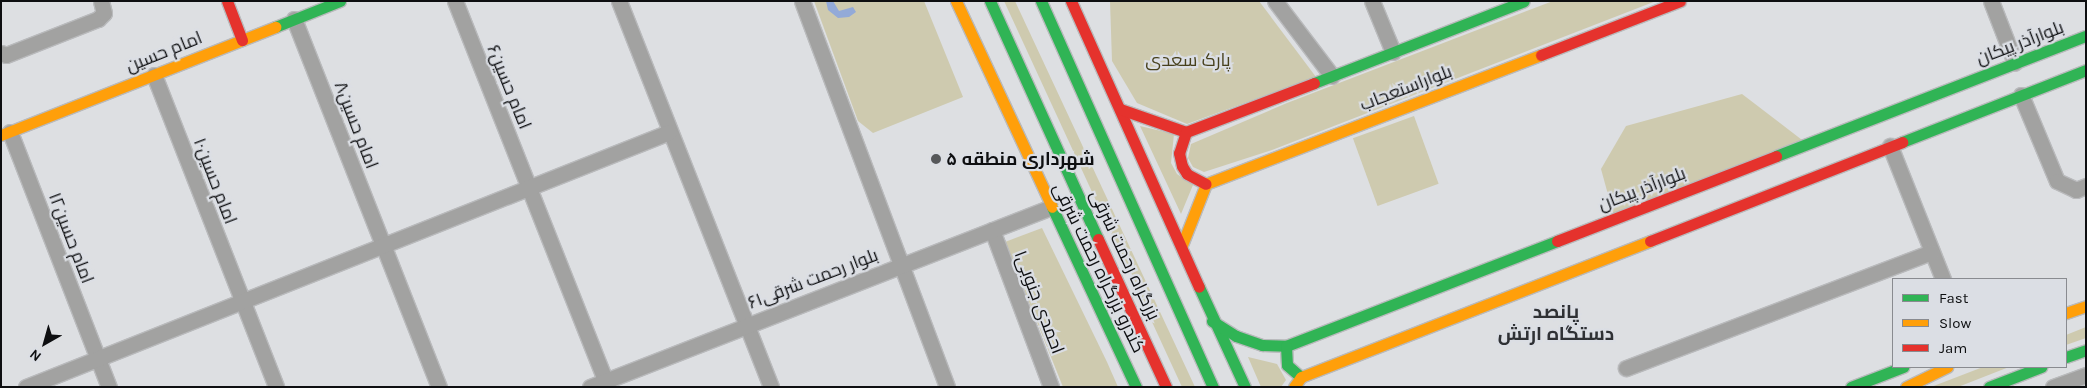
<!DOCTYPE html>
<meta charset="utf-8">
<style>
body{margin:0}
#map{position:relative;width:2087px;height:388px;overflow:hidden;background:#dddfe2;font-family:Karla,Cairo,sans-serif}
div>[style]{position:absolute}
.green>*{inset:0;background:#cecaaf;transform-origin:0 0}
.water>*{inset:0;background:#93aad8}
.roads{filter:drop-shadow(1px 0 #b9babc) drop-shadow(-1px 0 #b9babc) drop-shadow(0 1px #b9babc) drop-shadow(0 -1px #b9babc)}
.street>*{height:15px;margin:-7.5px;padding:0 7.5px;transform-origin:7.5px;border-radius:7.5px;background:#a2a2a1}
.fast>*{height:11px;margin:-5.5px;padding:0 5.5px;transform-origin:5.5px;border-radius:5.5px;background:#30b455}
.slow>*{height:11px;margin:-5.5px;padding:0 5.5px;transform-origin:5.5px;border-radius:5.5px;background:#ff9f0a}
.jam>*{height:11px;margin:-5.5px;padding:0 5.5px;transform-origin:5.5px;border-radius:5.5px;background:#e5322d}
.dots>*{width:14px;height:14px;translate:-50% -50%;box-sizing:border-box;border:2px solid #dbdee4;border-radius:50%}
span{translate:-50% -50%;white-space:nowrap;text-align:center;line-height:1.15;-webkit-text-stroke:4.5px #dbdee4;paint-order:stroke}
.street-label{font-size:18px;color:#0e0f11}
.park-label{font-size:18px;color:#47401c}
.poi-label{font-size:18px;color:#0e0f11;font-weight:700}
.left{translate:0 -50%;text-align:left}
.neighbourhood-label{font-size:19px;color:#2f3135;font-weight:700}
.frame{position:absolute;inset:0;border:2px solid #0e0f11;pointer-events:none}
.legend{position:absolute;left:1892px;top:278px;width:175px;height:90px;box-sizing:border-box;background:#dbdee4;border:1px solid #898b90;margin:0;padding:6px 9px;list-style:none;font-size:15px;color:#0e0f11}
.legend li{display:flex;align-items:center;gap:10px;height:25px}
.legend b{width:25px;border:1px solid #898b90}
.north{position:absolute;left:20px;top:318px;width:50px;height:50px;-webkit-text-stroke:4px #dbdee4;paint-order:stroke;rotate:218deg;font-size:14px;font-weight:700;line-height:20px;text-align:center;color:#0e0f11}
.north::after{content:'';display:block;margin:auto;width:18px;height:22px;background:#0e0f11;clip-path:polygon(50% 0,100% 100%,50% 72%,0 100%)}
</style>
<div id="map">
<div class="green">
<div style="clip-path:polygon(814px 1px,924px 1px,963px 97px,873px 133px,858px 121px)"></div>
<div style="clip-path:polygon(1004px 1px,1015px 1px,1195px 387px,1182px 387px)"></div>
<div style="clip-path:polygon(1110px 1px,1259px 1px,1316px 77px,1187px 124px,1137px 103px,1112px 61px)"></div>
<div style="clip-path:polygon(1553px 1px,1656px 1px,1272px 150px,1204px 172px,1193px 167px,1188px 158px,1191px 144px,1287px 103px)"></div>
<div style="clip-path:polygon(1742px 94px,1806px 143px,1615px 220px,1601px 169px,1626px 126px)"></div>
<div style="left:1414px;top:116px;width:72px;height:65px;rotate:70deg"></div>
<div style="clip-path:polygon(1140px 126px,1174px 134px,1171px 163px,1177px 174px,1193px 185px,1181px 214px)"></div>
<div style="clip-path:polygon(1042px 228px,1107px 362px,1118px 387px,1063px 387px,1005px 242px)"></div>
<div style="clip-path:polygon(2086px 327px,2086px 338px,2066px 345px,2066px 335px)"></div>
<div style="clip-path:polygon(1248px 357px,1277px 364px,1286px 380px,1281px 387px,1261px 387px)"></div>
<div style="clip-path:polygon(1983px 367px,2009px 367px,1958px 387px,1931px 387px)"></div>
</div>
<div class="water">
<div style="clip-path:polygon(826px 1px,833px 1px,839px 11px,853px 7px,856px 12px,849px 17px,838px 18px,828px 10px)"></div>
</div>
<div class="roads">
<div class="street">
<div style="left:455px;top:1px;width:415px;rotate:68.4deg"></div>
<div style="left:619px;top:1px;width:415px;rotate:68.5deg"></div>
<div style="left:802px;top:1px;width:412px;rotate:69.4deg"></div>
<div style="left:1275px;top:1px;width:94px;rotate:52.8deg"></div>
<div style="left:1372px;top:1px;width:55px;rotate:67.6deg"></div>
<div style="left:1991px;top:1px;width:66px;rotate:68.8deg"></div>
<div style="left:294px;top:19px;width:396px;rotate:68.5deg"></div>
<div style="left:1px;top:53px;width:5px;rotate:22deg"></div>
<div style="left:6px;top:55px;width:99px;rotate:-21.4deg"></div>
<div style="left:98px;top:19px;width:8px;rotate:-45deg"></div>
<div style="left:104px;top:13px;width:12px;rotate:-104deg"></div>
<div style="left:154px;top:75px;width:335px;rotate:68.6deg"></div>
<div style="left:2021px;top:95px;width:93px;rotate:67.3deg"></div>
<div style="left:2057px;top:181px;width:21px;rotate:25deg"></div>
<div style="left:2076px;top:190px;width:11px;rotate:-22deg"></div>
<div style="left:10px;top:132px;width:274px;rotate:68.8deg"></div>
<div style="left:1890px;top:146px;width:143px;rotate:68.3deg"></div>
<div style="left:992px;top:230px;width:168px;rotate:69.4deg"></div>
<div style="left:1626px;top:368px;width:327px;rotate:-20.8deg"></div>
<div style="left:26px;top:387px;width:692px;rotate:-21.63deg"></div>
<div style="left:590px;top:387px;width:494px;rotate:-21.3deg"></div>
<div style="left:2053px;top:387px;width:35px;rotate:-20deg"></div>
</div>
<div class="fast">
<div style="left:990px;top:1px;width:261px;rotate:65.6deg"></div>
<div style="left:1041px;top:1px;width:423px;rotate:66deg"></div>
<div style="left:275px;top:27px;width:70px;rotate:-21.8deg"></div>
<div style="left:1314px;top:83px;width:225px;rotate:-21.3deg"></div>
<div style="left:1902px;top:142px;width:198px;rotate:-21.4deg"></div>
<div style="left:1776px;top:156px;width:332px;rotate:-21.2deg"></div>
<div style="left:1052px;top:207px;width:199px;rotate:65deg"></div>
<div style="left:1199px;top:287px;width:110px;rotate:65.3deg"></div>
<div style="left:1212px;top:321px;width:28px;rotate:32deg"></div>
<div style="left:1236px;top:336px;width:28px;rotate:19deg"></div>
<div style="left:1262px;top:345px;width:24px;rotate:2deg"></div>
<div style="left:1286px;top:346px;width:291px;rotate:-21.2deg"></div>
<div style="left:1286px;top:346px;width:19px;rotate:87deg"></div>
<div style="left:1287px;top:365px;width:18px;rotate:41deg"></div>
<div style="left:2066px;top:357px;width:21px;rotate:-19deg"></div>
<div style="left:1851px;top:387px;width:56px;rotate:-21deg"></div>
<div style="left:1989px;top:387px;width:56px;rotate:-21deg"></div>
</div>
<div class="slow">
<div style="left:956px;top:1px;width:227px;rotate:65deg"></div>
<div style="left:1px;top:135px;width:295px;rotate:-21.5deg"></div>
<div style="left:1182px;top:245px;width:66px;rotate:-68.5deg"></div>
<div style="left:1206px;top:184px;width:359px;rotate:-21.1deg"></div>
<div style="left:2066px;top:313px;width:21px;rotate:-19deg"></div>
<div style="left:1294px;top:387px;width:12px;rotate:-55deg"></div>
<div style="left:1301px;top:377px;width:375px;rotate:-21.3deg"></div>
<div style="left:1906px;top:387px;width:46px;rotate:-26deg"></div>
</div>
<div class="jam">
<div style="left:227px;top:1px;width:42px;rotate:69deg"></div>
<div style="left:1071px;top:1px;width:313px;rotate:65.9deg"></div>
<div style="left:1541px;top:55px;width:149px;rotate:-21.2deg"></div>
<div style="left:1120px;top:109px;width:70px;rotate:19.2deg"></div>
<div style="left:1186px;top:132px;width:137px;rotate:-20.9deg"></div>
<div style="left:1186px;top:132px;width:22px;rotate:108deg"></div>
<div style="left:1179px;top:153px;width:13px;rotate:77deg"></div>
<div style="left:1182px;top:166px;width:9px;rotate:58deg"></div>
<div style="left:1187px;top:174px;width:21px;rotate:28deg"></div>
<div style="left:1098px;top:239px;width:163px;rotate:65.3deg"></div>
<div style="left:1557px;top:241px;width:235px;rotate:-21.2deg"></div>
<div style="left:1650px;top:241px;width:271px;rotate:-21.4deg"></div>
</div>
</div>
<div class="dots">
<div style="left:936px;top:159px;background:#56585a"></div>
</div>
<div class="street-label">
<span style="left:2020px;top:43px;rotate:-21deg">بلوارآذر پیکان</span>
<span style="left:164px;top:52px;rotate:-22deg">امام حسین</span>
<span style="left:509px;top:87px;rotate:68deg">امام حسین۶</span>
<span style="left:1406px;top:88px;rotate:-21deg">بلواراستعجاب</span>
<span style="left:356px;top:125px;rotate:69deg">امام حسین۸</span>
<span style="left:215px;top:181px;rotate:69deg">امام حسین۱۰</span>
<span style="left:1642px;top:189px;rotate:-21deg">بلوارآذر پیکان</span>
<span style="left:71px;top:238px;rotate:69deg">امام حسین۱۲</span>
<span style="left:1125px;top:255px;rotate:65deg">بزرگراه رحمت شرقی</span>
<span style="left:1099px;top:268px;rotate:64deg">کندرو بزرگراه رحمت شرقی</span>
<span style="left:813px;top:279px;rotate:-21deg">بلوار رحمت شرقی۶۱</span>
<span style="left:1039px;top:302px;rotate:69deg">احمدی جنوبی۱</span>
</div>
<div class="park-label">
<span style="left:1188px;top:60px">پارک سعدی</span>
</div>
<div class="poi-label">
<span class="left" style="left:946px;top:159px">شهرداری منطقه ۵</span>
</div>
<div class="neighbourhood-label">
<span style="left:1556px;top:324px">پانصد<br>دستگاه ارتش</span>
</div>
<div class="frame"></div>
<ul class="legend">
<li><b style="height:6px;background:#30b455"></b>Fast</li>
<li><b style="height:6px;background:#ff9f0a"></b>Slow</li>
<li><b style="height:6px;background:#e5322d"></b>Jam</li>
</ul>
<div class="north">N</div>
</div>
